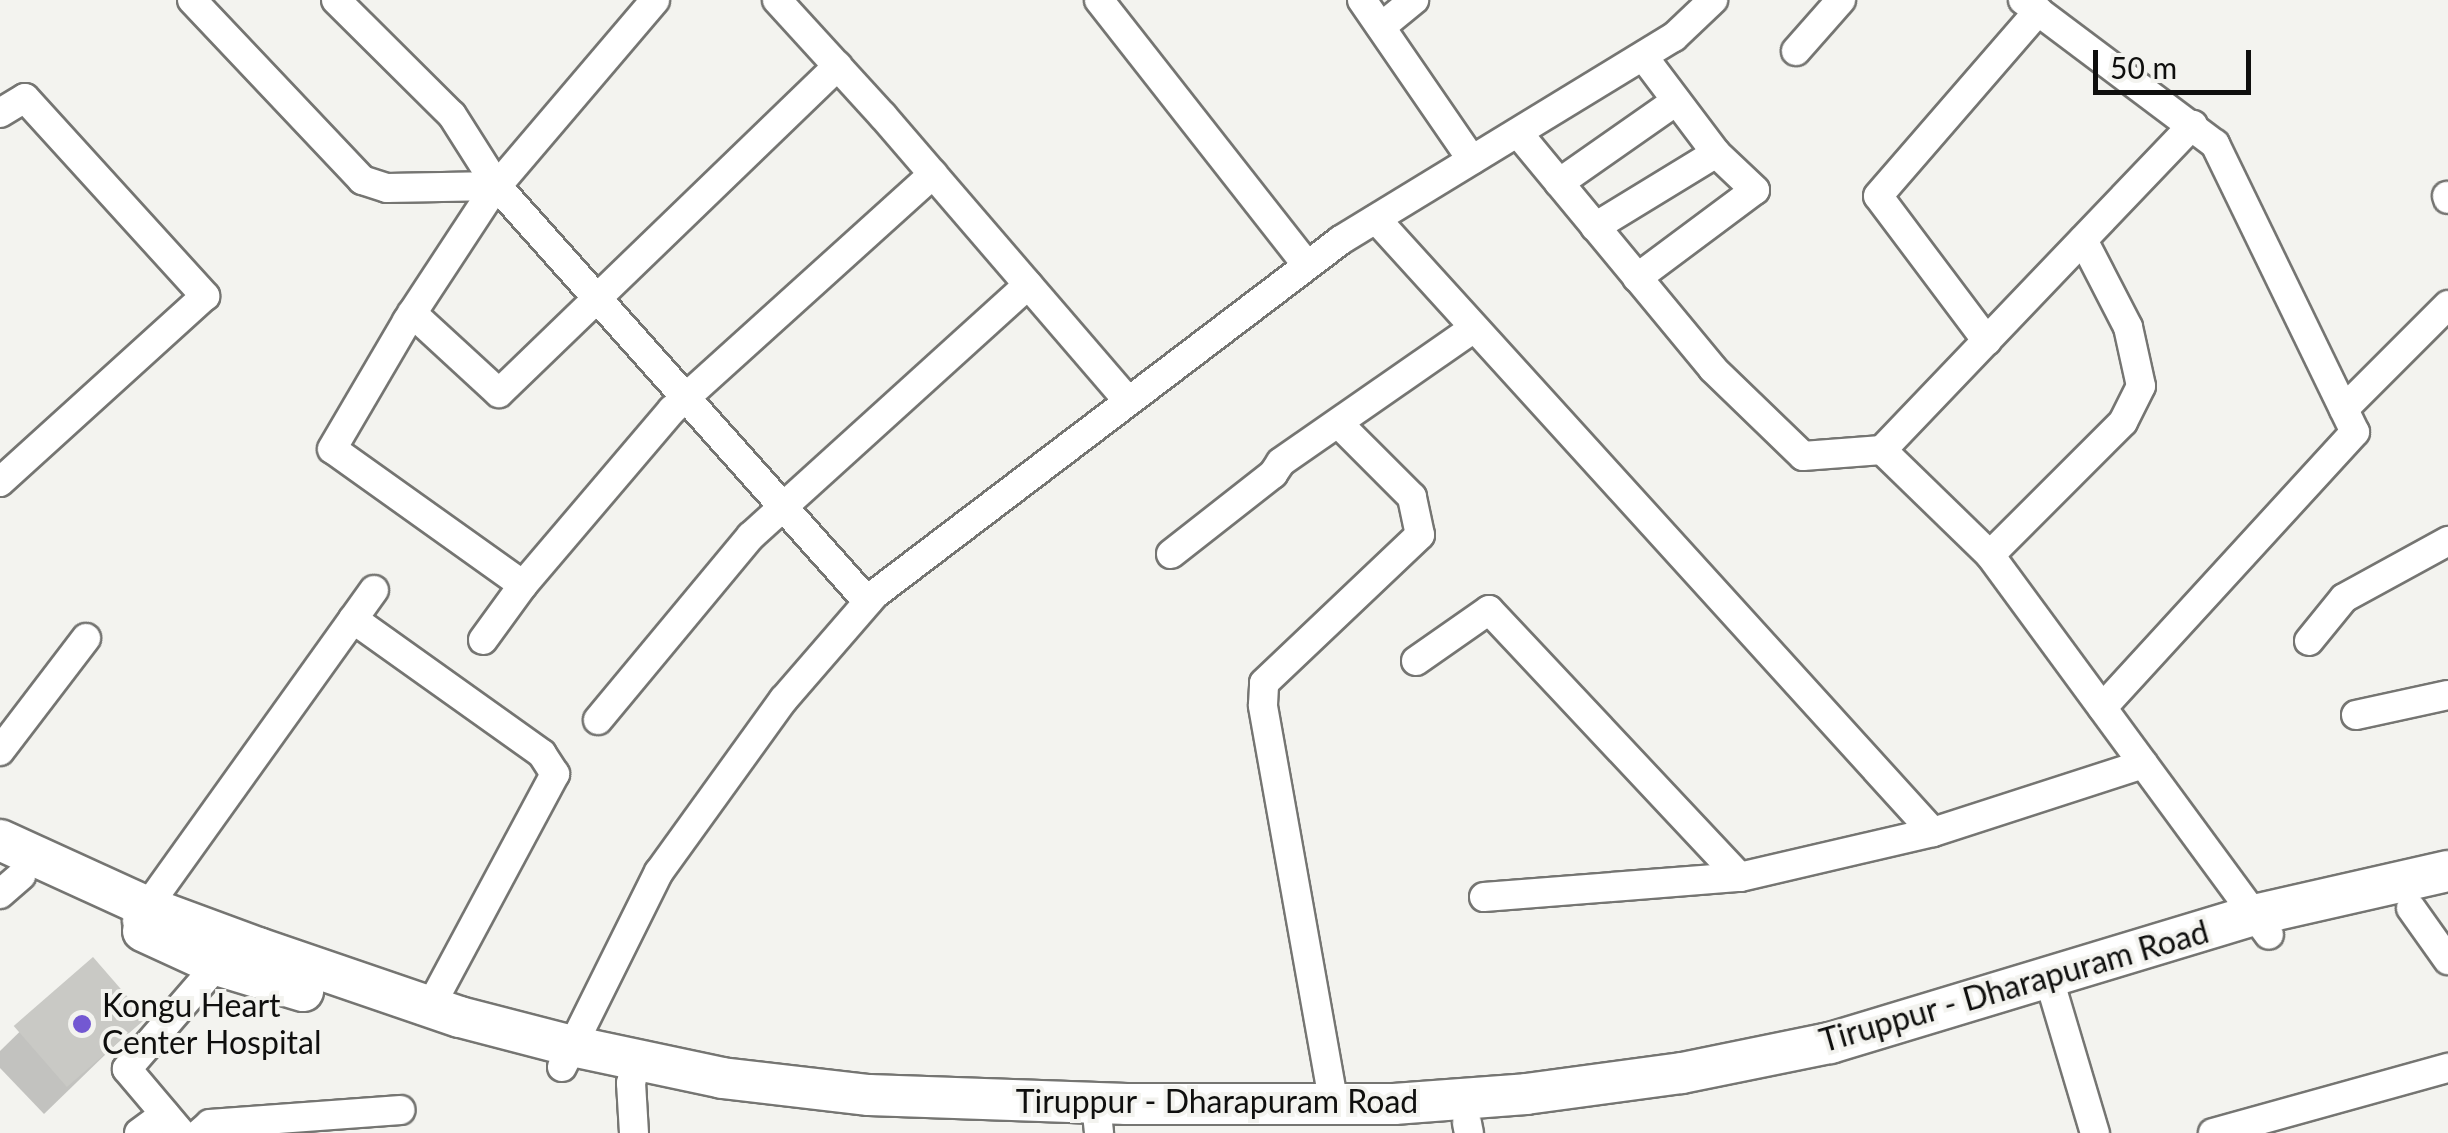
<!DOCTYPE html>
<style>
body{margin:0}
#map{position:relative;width:2448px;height:1133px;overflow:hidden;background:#f3f3ef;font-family:Lato,sans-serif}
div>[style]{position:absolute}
.shadow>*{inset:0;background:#0003}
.building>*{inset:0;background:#c9c9c5;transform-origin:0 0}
.roads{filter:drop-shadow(2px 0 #757572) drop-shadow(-2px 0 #757572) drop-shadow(0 2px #757572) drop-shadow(0 -2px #757572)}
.minor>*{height:28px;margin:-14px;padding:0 14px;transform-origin:14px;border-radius:14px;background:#fff}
.highway>*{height:40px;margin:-20px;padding:0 20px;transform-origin:20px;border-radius:20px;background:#fff}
.dots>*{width:28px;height:28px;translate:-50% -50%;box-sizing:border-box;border:5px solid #f3f3ef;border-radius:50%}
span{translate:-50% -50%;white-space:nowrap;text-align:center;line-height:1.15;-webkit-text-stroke:8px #f3f3ef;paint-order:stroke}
.street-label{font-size:32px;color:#0f0f0e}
.poi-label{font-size:32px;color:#0f0f0e}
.left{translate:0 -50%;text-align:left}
.scale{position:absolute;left:2093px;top:50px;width:158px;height:45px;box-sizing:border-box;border:5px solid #0f0f0e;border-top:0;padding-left:12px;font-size:30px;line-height:35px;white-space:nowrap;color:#0f0f0e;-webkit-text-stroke:8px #f3f3ef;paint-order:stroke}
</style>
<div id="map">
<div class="shadow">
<div style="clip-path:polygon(92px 961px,143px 1018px,44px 1114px,0 1068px,0 1051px)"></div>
</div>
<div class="building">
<div style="left:93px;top:957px;width:81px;height:105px;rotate:49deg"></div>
</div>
<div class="roads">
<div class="minor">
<div style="left:192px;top:0;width:248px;rotate:46.6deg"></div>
<div style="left:362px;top:180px;width:26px;rotate:18deg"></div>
<div style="left:387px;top:188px;width:110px;rotate:-1deg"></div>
<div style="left:336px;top:0;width:163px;rotate:44.8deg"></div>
<div style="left:452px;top:115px;width:84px;rotate:57.6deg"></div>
<div style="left:497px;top:186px;width:557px;rotate:48.27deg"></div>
<div style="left:777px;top:0;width:157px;rotate:47.6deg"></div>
<div style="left:883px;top:116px;width:374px;rotate:49.3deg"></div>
<div style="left:1099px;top:0;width:337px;rotate:51.9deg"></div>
<div style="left:1362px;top:0;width:194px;rotate:55.5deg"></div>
<div style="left:2023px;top:0;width:240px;rotate:36.9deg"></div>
<div style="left:2215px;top:144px;width:320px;rotate:64.1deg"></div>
<div style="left:2355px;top:432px;width:374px;rotate:132.5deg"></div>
<div style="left:1381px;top:27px;width:43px;rotate:-39.3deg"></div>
<div style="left:1796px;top:51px;width:68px;rotate:-48.6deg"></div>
<div style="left:0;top:113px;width:29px;rotate:-31deg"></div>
<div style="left:25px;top:98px;width:268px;rotate:47.7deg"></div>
<div style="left:205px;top:296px;width:277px;rotate:137.8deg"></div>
<div style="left:1518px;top:133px;width:306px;rotate:50.4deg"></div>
<div style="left:1713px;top:369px;width:125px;rotate:44deg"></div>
<div style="left:1803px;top:456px;width:79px;rotate:-4.3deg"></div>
<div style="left:1882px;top:450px;width:151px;rotate:44.2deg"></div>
<div style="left:1990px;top:555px;width:471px;rotate:53.7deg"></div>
<div style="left:1559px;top:183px;width:143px;rotate:-35deg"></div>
<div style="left:2447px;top:196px;width:3px;rotate:72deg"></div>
<div style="left:1376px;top:219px;width:828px;rotate:47.74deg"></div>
<div style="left:1595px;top:227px;width:142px;rotate:-31.4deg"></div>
<div style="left:1637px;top:278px;width:147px;rotate:-36.7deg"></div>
<div style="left:1755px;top:190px;width:54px;rotate:-136.5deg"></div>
<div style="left:1716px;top:153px;width:121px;rotate:-127deg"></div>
<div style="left:412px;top:313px;width:118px;rotate:42.6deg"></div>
<div style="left:499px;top:393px;width:471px;rotate:-44deg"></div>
<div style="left:1987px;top:341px;width:181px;rotate:-126.9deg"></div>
<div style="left:1878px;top:196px;width:245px;rotate:-49.1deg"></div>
<div style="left:2344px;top:409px;width:147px;rotate:-45deg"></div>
<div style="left:1882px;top:450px;width:450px;rotate:-46.3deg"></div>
<div style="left:1171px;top:554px;width:130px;rotate:-38.1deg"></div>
<div style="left:1273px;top:474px;width:14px;rotate:-56deg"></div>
<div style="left:1281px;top:462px;width:235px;rotate:-34.8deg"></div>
<div style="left:1990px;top:555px;width:188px;rotate:-45deg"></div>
<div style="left:2123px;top:422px;width:40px;rotate:-63.4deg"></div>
<div style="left:2141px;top:386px;width:60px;rotate:-102.4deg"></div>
<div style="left:2128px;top:327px;width:98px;rotate:-117.3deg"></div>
<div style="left:523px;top:585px;width:234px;rotate:-144.5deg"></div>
<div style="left:332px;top:449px;width:148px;rotate:-59.6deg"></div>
<div style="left:407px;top:321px;width:153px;rotate:-56.7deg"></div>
<div style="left:491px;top:193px;width:253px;rotate:-49.6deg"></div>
<div style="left:353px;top:619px;width:232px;rotate:35.5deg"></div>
<div style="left:542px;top:754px;width:24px;rotate:57deg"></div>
<div style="left:555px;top:774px;width:264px;rotate:118.2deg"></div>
<div style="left:483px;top:640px;width:68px;rotate:-54deg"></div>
<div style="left:523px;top:585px;width:230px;rotate:-49.6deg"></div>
<div style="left:672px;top:410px;width:352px;rotate:-42.1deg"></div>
<div style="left:2309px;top:641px;width:55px;rotate:-50.9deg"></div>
<div style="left:2344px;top:598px;width:119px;rotate:-28.7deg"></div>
<div style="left:1416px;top:661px;width:89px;rotate:-34.9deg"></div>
<div style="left:1489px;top:610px;width:366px;rotate:46.8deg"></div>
<div style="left:2356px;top:715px;width:94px;rotate:-12.3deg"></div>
<div style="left:598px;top:720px;width:239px;rotate:-50.3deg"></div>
<div style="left:751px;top:536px;width:374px;rotate:-42.2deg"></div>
<div style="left:0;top:751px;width:142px;rotate:-52.7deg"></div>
<div style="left:0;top:894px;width:28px;rotate:-41deg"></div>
<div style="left:1484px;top:897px;width:257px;rotate:-4.5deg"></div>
<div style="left:1740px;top:877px;width:198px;rotate:-13.1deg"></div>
<div style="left:1933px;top:832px;width:221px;rotate:-17.9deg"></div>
<div style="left:2411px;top:908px;width:64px;rotate:54.6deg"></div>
<div style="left:137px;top:921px;width:407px;rotate:-54.4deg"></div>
<div style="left:2049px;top:979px;width:161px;rotate:73.4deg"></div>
<div style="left:562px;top:1067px;width:218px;rotate:-63.6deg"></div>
<div style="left:659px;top:872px;width:213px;rotate:-54.2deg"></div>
<div style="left:784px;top:699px;width:139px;rotate:-49.1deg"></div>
<div style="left:875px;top:594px;width:585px;rotate:-37.22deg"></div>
<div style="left:1341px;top:240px;width:390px;rotate:-31.4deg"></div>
<div style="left:1674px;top:37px;width:54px;rotate:-43.5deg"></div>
<div style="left:1096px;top:1104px;width:29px;rotate:84deg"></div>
<div style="left:1334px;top:1105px;width:406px;rotate:-100.1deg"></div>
<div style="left:1263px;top:705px;width:22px;rotate:-87deg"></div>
<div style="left:1264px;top:683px;width:215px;rotate:-43.5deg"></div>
<div style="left:1420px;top:535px;width:39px;rotate:-102deg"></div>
<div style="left:1412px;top:497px;width:103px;rotate:-135deg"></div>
<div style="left:1467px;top:1123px;width:10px;rotate:79deg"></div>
<div style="left:139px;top:1133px;width:32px;rotate:-36deg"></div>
<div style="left:181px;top:1133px;width:84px;rotate:-130.2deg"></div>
<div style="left:127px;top:1069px;width:138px;rotate:-49.1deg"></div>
<div style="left:200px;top:1133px;width:13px;rotate:-42deg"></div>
<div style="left:210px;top:1124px;width:191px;rotate:-4.2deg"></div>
<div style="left:634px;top:1133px;width:50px;rotate:-93.4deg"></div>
<div style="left:631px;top:1083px;width:24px;rotate:-75deg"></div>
<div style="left:2213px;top:1133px;width:244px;rotate:-15.5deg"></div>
</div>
<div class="highway">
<div style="left:0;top:840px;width:162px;rotate:24.5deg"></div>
<div style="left:147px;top:907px;width:118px;rotate:20.3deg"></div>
<div style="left:258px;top:948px;width:213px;rotate:18.9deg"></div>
<div style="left:460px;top:1017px;width:116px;rotate:14.5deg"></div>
<div style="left:572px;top:1046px;width:153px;rotate:12deg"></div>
<div style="left:722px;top:1078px;width:148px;rotate:6.6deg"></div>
<div style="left:869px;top:1095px;width:258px;rotate:2deg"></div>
<div style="left:1127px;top:1104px;width:267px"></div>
<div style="left:1394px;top:1104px;width:132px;rotate:-4.3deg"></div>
<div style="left:1526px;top:1094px;width:157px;rotate:-7.7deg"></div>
<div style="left:1682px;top:1073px;width:151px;rotate:-11.5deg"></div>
<div style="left:1830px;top:1043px;width:443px;rotate:-16.8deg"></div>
<div style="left:2254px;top:915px;width:199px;rotate:-12.8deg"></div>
<div style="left:143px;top:931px;width:81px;rotate:24.7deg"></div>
<div style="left:217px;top:965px;width:90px;rotate:16.8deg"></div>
</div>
</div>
<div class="dots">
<div style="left:82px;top:1024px;background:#7358d2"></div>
</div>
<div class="street-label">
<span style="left:2014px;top:986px;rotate:-16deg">Tiruppur - Dharapuram Road</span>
<span style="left:1217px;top:1101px">Tiruppur - Dharapuram Road</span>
</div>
<div class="poi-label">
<span class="left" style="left:102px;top:1024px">Kongu Heart<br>Center Hospital</span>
</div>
<div class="scale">50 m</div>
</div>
